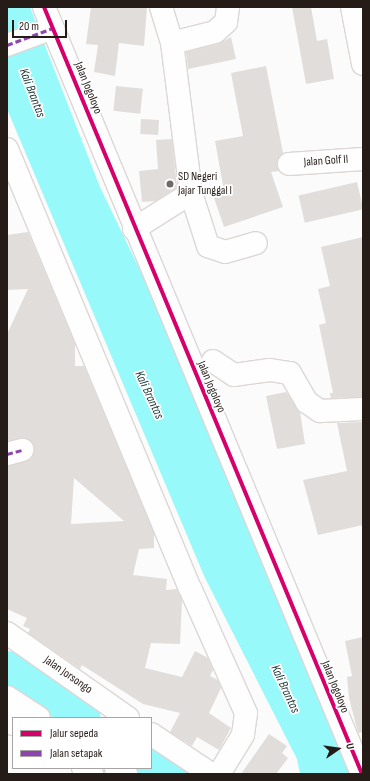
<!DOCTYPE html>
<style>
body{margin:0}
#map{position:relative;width:370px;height:781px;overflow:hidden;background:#fbfbfb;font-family:"Sofia Sans Condensed",sans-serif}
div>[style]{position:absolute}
.water>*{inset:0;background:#98f9fa}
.river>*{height:33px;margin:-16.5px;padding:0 16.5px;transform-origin:16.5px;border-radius:16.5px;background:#98f9fa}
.building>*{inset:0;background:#e1dddb;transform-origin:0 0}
.roads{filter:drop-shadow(1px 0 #dcd7d5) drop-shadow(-1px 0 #dcd7d5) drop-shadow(0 1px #dcd7d5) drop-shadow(0 -1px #dcd7d5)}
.minor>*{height:22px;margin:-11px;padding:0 11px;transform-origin:11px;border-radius:11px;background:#fefefe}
.major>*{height:22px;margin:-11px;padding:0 11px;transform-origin:11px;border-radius:11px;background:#fefefe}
.quiet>*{height:3px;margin-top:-1.5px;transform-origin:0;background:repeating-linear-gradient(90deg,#8e44ad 0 6px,transparent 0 9px)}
.cycleway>*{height:4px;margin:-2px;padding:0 2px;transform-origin:2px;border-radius:2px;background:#d6006c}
.dots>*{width:11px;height:11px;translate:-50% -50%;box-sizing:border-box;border:2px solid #fff;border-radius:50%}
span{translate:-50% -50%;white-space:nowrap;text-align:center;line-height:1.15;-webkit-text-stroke:3.5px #fff;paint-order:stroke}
.street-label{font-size:12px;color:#251c18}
.poi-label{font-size:12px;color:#251c18}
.left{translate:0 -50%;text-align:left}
.water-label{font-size:13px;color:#223a3a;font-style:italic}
.frame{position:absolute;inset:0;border:8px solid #251c18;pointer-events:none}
.legend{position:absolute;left:12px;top:717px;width:140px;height:52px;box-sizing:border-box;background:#fff;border:1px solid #a8a4a3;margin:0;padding:5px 7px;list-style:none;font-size:12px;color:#251c18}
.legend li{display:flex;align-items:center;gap:8px;height:20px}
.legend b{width:20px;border:1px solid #a8a4a3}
.north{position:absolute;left:318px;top:729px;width:40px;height:40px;-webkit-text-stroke:3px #fff;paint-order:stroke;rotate:77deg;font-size:11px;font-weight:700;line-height:16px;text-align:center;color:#251c18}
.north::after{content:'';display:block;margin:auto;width:14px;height:18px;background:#251c18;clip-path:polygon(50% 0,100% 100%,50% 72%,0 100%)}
.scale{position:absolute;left:12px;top:20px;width:55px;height:18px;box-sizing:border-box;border:2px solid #251c18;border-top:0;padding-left:5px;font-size:12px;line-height:14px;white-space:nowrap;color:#251c18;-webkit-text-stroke:3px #fff;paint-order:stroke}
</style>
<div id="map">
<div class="water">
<div style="clip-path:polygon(7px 7px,30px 7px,100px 187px,175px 343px,351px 774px,300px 774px,297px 759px,205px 578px,7px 109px)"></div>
</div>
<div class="river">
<div style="left:7px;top:667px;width:92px;rotate:33.5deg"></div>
<div style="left:151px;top:762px;width:22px;rotate:32deg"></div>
</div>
<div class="building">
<div style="clip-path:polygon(91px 7px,147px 7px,144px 46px,119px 43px,115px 76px,94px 72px,98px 45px,86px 44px)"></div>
<div style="clip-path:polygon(292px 7px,311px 7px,317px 41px,327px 39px,334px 79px,306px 84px)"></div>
<div style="clip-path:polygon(231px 37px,236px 59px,188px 69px,186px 52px,218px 44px)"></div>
<div style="clip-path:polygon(266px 66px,283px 153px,278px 159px,279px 171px,271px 172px,283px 207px,224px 227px,213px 195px,224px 191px,215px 141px,243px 136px,231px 73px)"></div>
<div style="left:116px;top:86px;width:27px;height:25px;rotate:6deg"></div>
<div style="left:141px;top:119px;width:18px;height:15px;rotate:3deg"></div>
<div style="clip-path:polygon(172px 139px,177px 187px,156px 201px,142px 202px,139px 171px,158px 169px,156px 140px)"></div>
<div style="left:357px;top:182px;width:28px;height:60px;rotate:77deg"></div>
<div style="clip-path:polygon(evenodd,28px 232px,75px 344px,75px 366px,84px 366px,154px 533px,154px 548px,139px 549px,133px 575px,167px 579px,166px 590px,177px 589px,182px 600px,180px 644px,151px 643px,145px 668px,182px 677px,195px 651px,208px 658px,213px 670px,210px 676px,218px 680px,221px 688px,209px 713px,231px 728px,219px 750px,197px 737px,192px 746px,170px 732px,180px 713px,143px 704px,82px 665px,80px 669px,76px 666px,28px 633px,30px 629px,23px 626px,27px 618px,7px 609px,7px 466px,31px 459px,34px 447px,25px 438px,7px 441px,7px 334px,28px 289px,7px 290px,7px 235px,28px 232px,74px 478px,124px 521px,71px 524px,74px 478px)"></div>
<div style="clip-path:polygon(363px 237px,363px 397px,331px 398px,330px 393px,333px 393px,319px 325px,326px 323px,318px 289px,330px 286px,321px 247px)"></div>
<div style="clip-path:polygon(286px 392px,300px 412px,305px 444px,277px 449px,266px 396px)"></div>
<div style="clip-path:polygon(363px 422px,363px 525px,318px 535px,303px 480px,347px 471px,337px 423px)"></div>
<div style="clip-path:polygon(363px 637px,363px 732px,358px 733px,349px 698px,347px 677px,352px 676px,345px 641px)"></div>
<div style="clip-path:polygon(269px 734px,287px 746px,282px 753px,288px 758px,276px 774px,241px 774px)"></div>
</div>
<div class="roads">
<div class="minor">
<div style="left:44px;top:7px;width:830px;rotate:67.48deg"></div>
<div style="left:161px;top:7px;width:38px;rotate:73deg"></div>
<div style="left:352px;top:7px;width:58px;rotate:79.1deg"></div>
<div style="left:7px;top:45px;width:49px;rotate:-20.3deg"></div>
<div style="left:7px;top:149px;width:476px;rotate:67.4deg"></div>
<div style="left:190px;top:588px;width:137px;rotate:65.9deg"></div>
<div style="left:246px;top:713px;width:22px;rotate:98deg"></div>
<div style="left:243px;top:735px;width:46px;rotate:121.6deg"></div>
<div style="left:289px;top:164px;width:74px;rotate:-3.9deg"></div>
<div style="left:191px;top:193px;width:56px;rotate:72.2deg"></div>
<div style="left:208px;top:246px;width:18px;rotate:19deg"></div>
<div style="left:225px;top:252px;width:32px;rotate:-16deg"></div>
<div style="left:134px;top:229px;width:67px;rotate:-32.3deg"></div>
<div style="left:191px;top:193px;width:151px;rotate:-97.2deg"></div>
<div style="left:172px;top:43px;width:44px;rotate:-14.3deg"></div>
<div style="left:215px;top:32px;width:15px;rotate:-42deg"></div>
<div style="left:226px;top:22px;width:15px;rotate:-82deg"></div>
<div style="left:213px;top:361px;width:25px;rotate:34deg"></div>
<div style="left:234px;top:375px;width:36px;rotate:-8deg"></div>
<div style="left:270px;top:370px;width:20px;rotate:9deg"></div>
<div style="left:290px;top:373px;width:34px;rotate:60deg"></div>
<div style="left:307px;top:402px;width:16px;rotate:35deg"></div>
<div style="left:320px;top:411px;width:43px;rotate:-2.7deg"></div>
<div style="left:7px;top:454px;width:16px;rotate:-15deg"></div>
<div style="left:7px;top:633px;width:148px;rotate:35.1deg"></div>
<div style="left:151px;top:734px;width:72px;rotate:33.7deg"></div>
</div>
<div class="major">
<div style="left:7px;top:697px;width:38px;rotate:33deg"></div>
<div style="left:7px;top:720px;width:7px;rotate:34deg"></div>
<div style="left:83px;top:768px;width:11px;rotate:34deg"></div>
<div style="left:116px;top:768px;width:12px;rotate:31deg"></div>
</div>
</div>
<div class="quiet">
<div style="left:7px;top:45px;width:49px;rotate:-20.3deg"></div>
<div style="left:7px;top:454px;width:16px;rotate:-15deg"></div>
</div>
<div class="cycleway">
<div style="left:44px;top:7px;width:830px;rotate:67.48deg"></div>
</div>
<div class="dots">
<div style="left:170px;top:184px;background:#706a67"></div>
</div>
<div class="street-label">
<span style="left:88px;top:88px;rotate:68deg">Jalan Jogoloyo</span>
<span style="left:326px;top:161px;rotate:-4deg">Jalan Golf II</span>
<span style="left:211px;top:387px;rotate:67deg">Jalan Jogoloyo</span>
<span style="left:68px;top:675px;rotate:35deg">Jalan Jorsongo</span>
<span style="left:335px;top:687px;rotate:68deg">Jalan Jogoloyo</span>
</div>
<div class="poi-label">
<span class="left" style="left:178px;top:184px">SD Negeri<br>Jajar Tunggal I</span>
</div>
<div class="water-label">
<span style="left:32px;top:93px;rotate:69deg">Kali Brantas</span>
<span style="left:149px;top:395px;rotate:65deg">Kali Brantas</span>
<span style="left:285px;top:689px;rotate:65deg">Kali Brantas</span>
</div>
<div class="frame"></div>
<ul class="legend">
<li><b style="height:5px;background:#d6006c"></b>Jalur sepeda</li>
<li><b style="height:5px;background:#8e44ad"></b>Jalan setapak</li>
</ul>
<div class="north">U</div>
<div class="scale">20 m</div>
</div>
